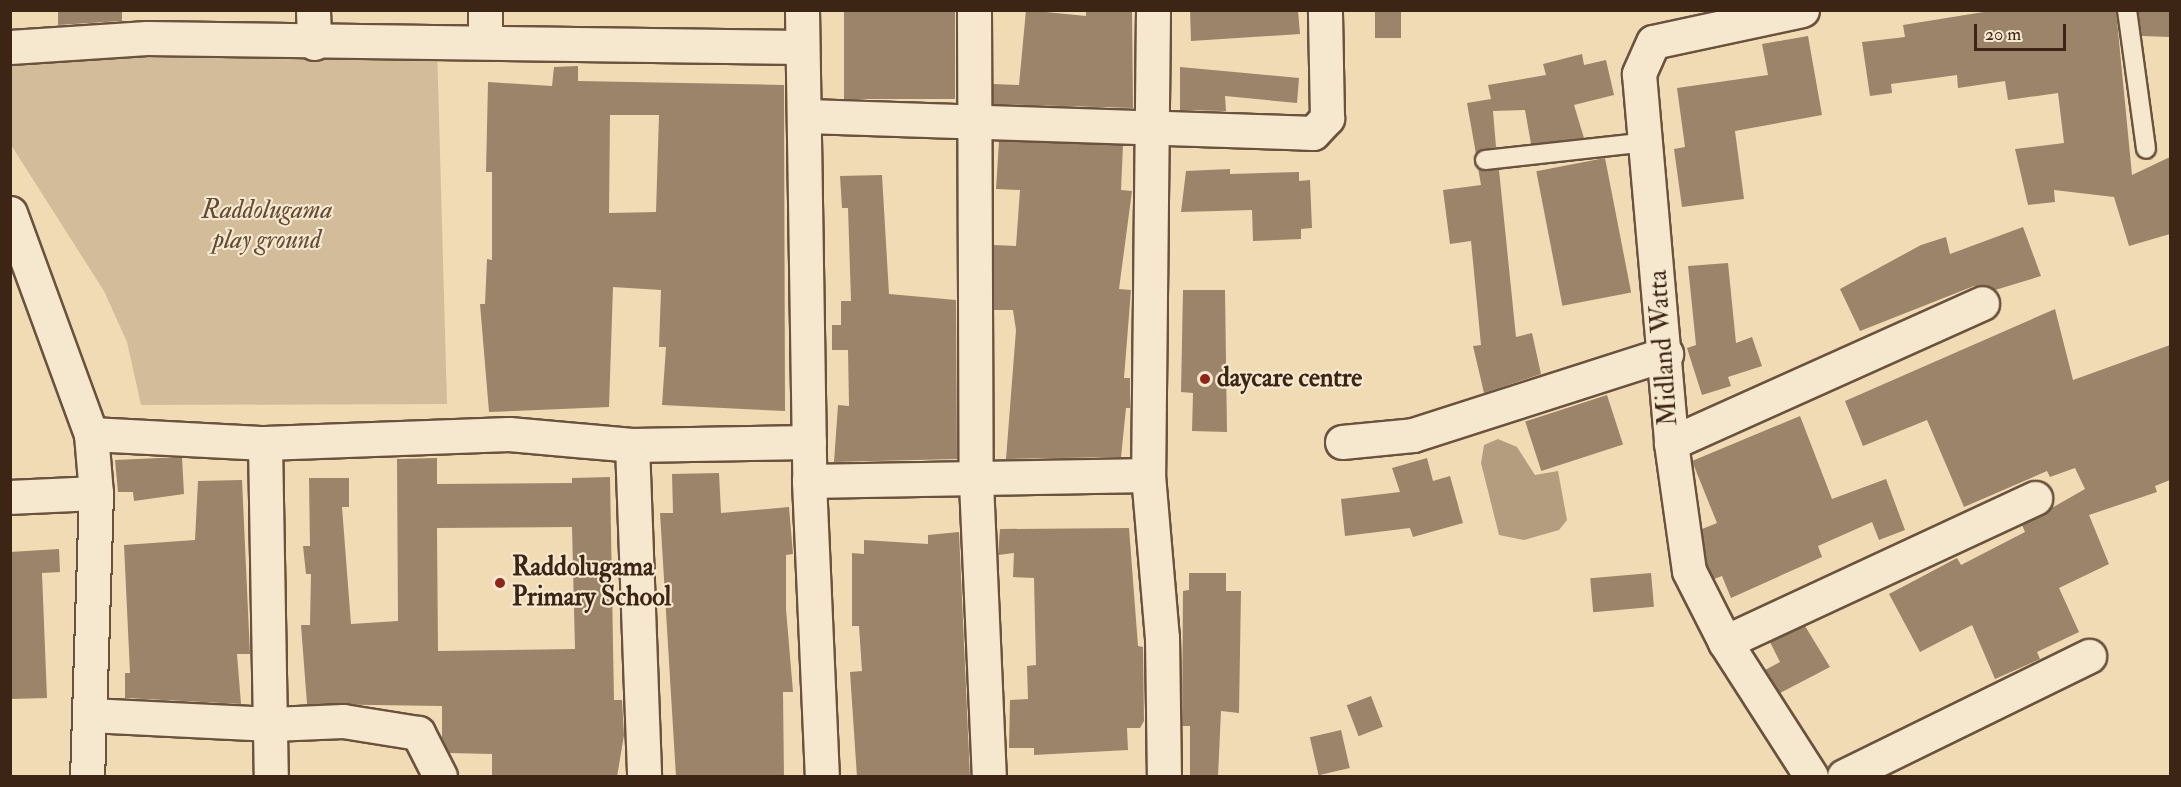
<!DOCTYPE html>
<style>
body{margin:0}
#map{position:relative;width:2181px;height:787px;overflow:hidden;background:#f1dbb5;font-family:"IM FELL Double Pica",serif}
div>[style]{position:absolute}
.green>*{inset:0;background:#d2bc9a}
.water>*{inset:0;background:#b49d7f}
.building>*{inset:0;background:#9b8469;transform-origin:0 0}
.roads{filter:drop-shadow(2px 0 #6a523e) drop-shadow(-2px 0 #6a523e) drop-shadow(0 2px #6a523e) drop-shadow(0 -2px #6a523e)}
.lane>*{height:18px;margin:-9px;padding:0 9px;transform-origin:9px;border-radius:9px;background:#f6e8cf}
.street>*{height:33px;margin:-16.5px;padding:0 16.5px;transform-origin:16.5px;border-radius:16.5px;background:#f6e8cf}
.dots>*{width:16px;height:16px;translate:-50% -50%;box-sizing:border-box;border:3px solid #f6e8cf;border-radius:50%}
span{translate:-50% -50%;white-space:nowrap;text-align:center;line-height:1.15;-webkit-text-stroke:4.5px #f6e8cf;paint-order:stroke}
.park-label{font-size:26px;color:#624b37;font-style:italic}
.street-label{font-size:26px;color:#3d2516}
.poi-label{font-size:26px;color:#3d2516;font-weight:700}
.left{translate:0 -50%;text-align:left}
.frame{position:absolute;inset:0;border:12px solid #3d2516;pointer-events:none}
.scale{position:absolute;left:1974px;top:24px;width:92px;height:27px;box-sizing:border-box;border:3px solid #3d2516;border-top:0;padding-left:8px;font-size:18px;line-height:21px;white-space:nowrap;color:#3d2516;-webkit-text-stroke:4px #f6e8cf;paint-order:stroke}
</style>
<div id="map">
<div class="green">
<div style="clip-path:polygon(437px 45px,447px 404px,141px 405px,127px 342px,104px 291px,11px 145px,10px 66px,69px 53px)"></div>
</div>
<div class="water">
<div style="clip-path:polygon(1498px 439px,1517px 447px,1535px 475px,1558px 471px,1567px 520px,1559px 530px,1524px 540px,1499px 535px,1481px 463px,1484px 445px)"></div>
</div>
<div class="building">
<div style="clip-path:polygon(58px 10px,122px 10px,122px 21px,58px 25px)"></div>
<div style="left:844px;top:10px;width:111px;height:89px"></div>
<div style="clip-path:polygon(1026px 10px,1086px 16px,1086px 10px,1132px 10px,1133px 108px,993px 104px,993px 84px,1019px 85px)"></div>
<div style="clip-path:polygon(1190px 10px,1298px 10px,1300px 34px,1191px 41px)"></div>
<div style="left:1375px;top:10px;width:26px;height:28px"></div>
<div style="clip-path:polygon(1996px 10px,2116px 10px,2132px 175px,2170px 157px,2170px 234px,2129px 246px,2114px 197px,2054px 190px,2055px 202px,2028px 205px,2015px 149px,2064px 143px,2058px 93px,2008px 100px,2005px 81px,1958px 88px,1957px 75px,1891px 84px,1892px 93px,1870px 96px,1862px 42px,1905px 37px,1903px 25px)"></div>
<div style="clip-path:polygon(2138px 10px,2170px 10px,2170px 37px,2142px 36px)"></div>
<div style="clip-path:polygon(1808px 36px,1822px 115px,1735px 131px,1744px 199px,1682px 207px,1674px 149px,1685px 147px,1677px 88px,1768px 75px,1762px 44px)"></div>
<div style="clip-path:polygon(1582px 54px,1584px 65px,1606px 60px,1614px 95px,1574px 105px,1584px 138px,1531px 144px,1525px 110px,1493px 111px,1496px 147px,1476px 154px,1467px 103px,1491px 99px,1488px 85px,1546px 75px,1543px 64px)"></div>
<div style="clip-path:polygon(evenodd,578px 66px,578px 81px,784px 85px,785px 411px,662px 405px,666px 347px,659px 347px,661px 290px,613px 287px,609px 407px,489px 412px,480px 304px,485px 304px,487px 259px,492px 260px,492px 172px,486px 172px,488px 82px,552px 86px,554px 67px,578px 66px,610px 115px,659px 115px,656px 212px,609px 213px,610px 115px)"></div>
<div style="clip-path:polygon(1180px 67px,1299px 78px,1297px 103px,1225px 96px,1226px 111px,1180px 110px)"></div>
<div style="clip-path:polygon(999px 141px,1123px 145px,1121px 190px,1132px 191px,1119px 289px,1131px 290px,1124px 378px,1130px 378px,1130px 408px,1126px 408px,1121px 457px,1006px 459px,1016px 330px,1013px 310px,994px 310px,994px 245px,1016px 246px,1020px 190px,996px 189px)"></div>
<div style="left:1605px;top:158px;width:137px;height:70px;rotate:79deg"></div>
<div style="clip-path:polygon(1478px 168px,1499px 170px,1516px 337px,1532px 333px,1541px 374px,1484px 393px,1473px 346px,1481px 345px,1471px 241px,1450px 244px,1443px 190px,1481px 185px)"></div>
<div style="clip-path:polygon(1230px 169px,1230px 174px,1299px 172px,1299px 181px,1310px 180px,1312px 228px,1301px 229px,1301px 239px,1253px 241px,1252px 210px,1181px 212px,1186px 171px)"></div>
<div style="clip-path:polygon(882px 175px,889px 294px,956px 300px,957px 459px,834px 462px,838px 405px,849px 406px,848px 350px,832px 350px,832px 325px,841px 325px,841px 301px,851px 301px,848px 208px,842px 208px,840px 176px)"></div>
<div style="clip-path:polygon(2023px 227px,2041px 276px,1995px 290px,1974px 286px,1860px 331px,1840px 289px,1921px 245px,1946px 237px,1950px 254px)"></div>
<div style="clip-path:polygon(1728px 263px,1736px 343px,1752px 337px,1762px 366px,1728px 377px,1731px 386px,1702px 395px,1687px 348px,1696px 345px,1688px 266px)"></div>
<div style="clip-path:polygon(1183px 290px,1225px 290px,1227px 432px,1192px 431px,1193px 393px,1181px 392px)"></div>
<div style="clip-path:polygon(2055px 309px,2073px 380px,2170px 345px,2170px 480px,2155px 486px,2157px 492px,2089px 515px,2109px 564px,2059px 588px,2079px 632px,2037px 652px,2040px 659px,1995px 679px,1972px 625px,1920px 652px,1889px 594px,1957px 558px,1961px 565px,2025px 532px,2022px 525px,2085px 489px,2075px 468px,2050px 477px,2047px 471px,1964px 507px,1927px 420px,1863px 446px,1845px 401px)"></div>
<div style="left:1607px;top:395px;width:52px;height:86px;rotate:72deg"></div>
<div style="clip-path:polygon(1800px 416px,1832px 499px,1886px 479px,1905px 530px,1879px 540px,1872px 522px,1818px 546px,1822px 557px,1731px 598px,1722px 576px,1714px 579px,1707px 565px,1702px 529px,1717px 523px,1692px 461px)"></div>
<div style="clip-path:polygon(182px 457px,184px 494px,134px 501px,133px 492px,118px 492px,115px 460px)"></div>
<div style="clip-path:polygon(evenodd,437px 458px,437px 484px,572px 483px,572px 478px,610px 477px,614px 700px,622px 700px,624px 735px,617px 777px,492px 777px,492px 754px,449px 753px,442px 738px,442px 706px,307px 704px,301px 625px,310px 625px,311px 574px,306px 574px,303px 546px,310px 546px,309px 478px,349px 478px,349px 507px,342px 507px,351px 624px,398px 621px,397px 459px,437px 458px,572px 527px,575px 649px,438px 651px,437px 528px,572px 527px)"></div>
<div style="clip-path:polygon(1427px 458px,1433px 481px,1450px 476px,1463px 523px,1413px 537px,1410px 528px,1345px 536px,1341px 499px,1400px 492px,1392px 468px)"></div>
<div style="clip-path:polygon(719px 473px,721px 513px,789px 507px,793px 554px,786px 555px,786px 609px,793px 692px,783px 692px,784px 777px,676px 777px,660px 513px,673px 513px,672px 474px)"></div>
<div style="clip-path:polygon(242px 480px,250px 654px,237px 654px,241px 704px,125px 698px,125px 673px,130px 673px,124px 545px,195px 540px,198px 481px)"></div>
<div style="clip-path:polygon(1129px 528px,1138px 646px,1143px 647px,1144px 721px,1140px 728px,1127px 728px,1128px 750px,1034px 755px,1034px 748px,1009px 748px,1010px 700px,1028px 699px,1027px 666px,1036px 665px,1034px 578px,1013px 577px,1014px 553px,998px 555px,1000px 529px)"></div>
<div style="clip-path:polygon(959px 532px,970px 777px,857px 777px,850px 672px,862px 671px,859px 626px,852px 626px,852px 553px,864px 554px,864px 540px,928px 544px,928px 535px)"></div>
<div style="clip-path:polygon(59px 549px,60px 572px,42px 573px,47px 698px,10px 699px,10px 552px)"></div>
<div style="clip-path:polygon(1189px 573px,1226px 573px,1226px 591px,1241px 591px,1239px 713px,1221px 711px,1218px 777px,1190px 777px,1190px 726px,1182px 726px,1183px 591px,1189px 590px)"></div>
<div style="left:1651px;top:573px;width:34px;height:61px;rotate:85deg"></div>
<div style="clip-path:polygon(1805px 626px,1830px 667px,1780px 693px,1765px 670px,1780px 662px,1770px 642px)"></div>
<div style="left:1371px;top:696px;width:33px;height:26px;rotate:69deg"></div>
<div style="left:1341px;top:730px;width:39px;height:32px;rotate:77deg"></div>
</div>
<div class="roads">
<div class="lane">
<div style="left:2127px;top:10px;width:140px;rotate:82.2deg"></div>
<div style="left:1485px;top:160px;width:165px;rotate:-6.3deg"></div>
</div>
<div class="street">
<div style="left:313px;top:10px;width:33px;rotate:88deg"></div>
<div style="left:485px;top:10px;width:31px;rotate:90deg"></div>
<div style="left:802px;top:10px;width:471px;rotate:89.1deg"></div>
<div style="left:809px;top:481px;width:295px;rotate:87.5deg"></div>
<div style="left:974px;top:10px;width:472px;rotate:89.8deg"></div>
<div style="left:976px;top:482px;width:294px;rotate:87.5deg"></div>
<div style="left:1153px;top:10px;width:465px;rotate:90.6deg"></div>
<div style="left:1148px;top:475px;width:163px;rotate:85.1deg"></div>
<div style="left:1162px;top:637px;width:139px;rotate:89.2deg"></div>
<div style="left:1802px;top:10px;width:152px;rotate:167.9deg"></div>
<div style="left:1653px;top:42px;width:35px;rotate:114deg"></div>
<div style="left:1639px;top:74px;width:370px;rotate:85deg"></div>
<div style="left:1671px;top:443px;width:129px;rotate:82deg"></div>
<div style="left:1689px;top:571px;width:80px;rotate:63.1deg"></div>
<div style="left:1725px;top:642px;width:159px;rotate:57.3deg"></div>
<div style="left:10px;top:47px;width:137px;rotate:-3.8deg"></div>
<div style="left:147px;top:38px;width:654px;rotate:0.79deg"></div>
<div style="left:807px;top:116px;width:506px;rotate:1.92deg"></div>
<div style="left:1313px;top:133px;width:21px;rotate:-47deg"></div>
<div style="left:1327px;top:118px;width:108px;rotate:-91.1deg"></div>
<div style="left:10px;top:213px;width:235px;rotate:69.9deg"></div>
<div style="left:91px;top:434px;width:59px;rotate:85.2deg"></div>
<div style="left:96px;top:493px;width:283px;rotate:91.8deg"></div>
<div style="left:91px;top:434px;width:174px;rotate:3deg"></div>
<div style="left:265px;top:443px;width:244px;rotate:-2.1deg"></div>
<div style="left:509px;top:434px;width:123px;rotate:5.1deg"></div>
<div style="left:632px;top:445px;width:177px;rotate:-1deg"></div>
<div style="left:1342px;top:442px;width:71px;rotate:-5.6deg"></div>
<div style="left:1413px;top:435px;width:266px;rotate:-17.8deg"></div>
<div style="left:265px;top:443px;width:333px;rotate:89deg"></div>
<div style="left:1671px;top:443px;width:341px;rotate:-24.2deg"></div>
<div style="left:632px;top:445px;width:331px;rotate:87.9deg"></div>
<div style="left:809px;top:481px;width:339px;rotate:-1deg"></div>
<div style="left:10px;top:497px;width:86px;rotate:-2.7deg"></div>
<div style="left:1725px;top:642px;width:342px;rotate:-24.9deg"></div>
<div style="left:89px;top:715px;width:183px;rotate:2.8deg"></div>
<div style="left:272px;top:724px;width:71px;rotate:-2.4deg"></div>
<div style="left:343px;top:721px;width:76px;rotate:9.1deg"></div>
<div style="left:418px;top:733px;width:48px;rotate:62.9deg"></div>
<div style="left:1844px;top:776px;width:273px;rotate:-26.1deg"></div>
</div>
</div>
<div class="dots">
<div style="left:1205px;top:379px;background:#8f2418"></div>
<div style="left:500px;top:583px;background:#8f2418"></div>
</div>
<div class="park-label">
<span style="left:267px;top:226px">Raddolugama<br>play ground</span>
</div>
<div class="street-label">
<span style="left:1664px;top:348px;rotate:-94deg">Midland Watta</span>
</div>
<div class="poi-label">
<span class="left" style="left:1217px;top:379px">daycare centre</span>
<span class="left" style="left:512px;top:583px">Raddolugama<br>Primary School</span>
</div>
<div class="frame"></div>
<div class="scale">20 m</div>
</div>
